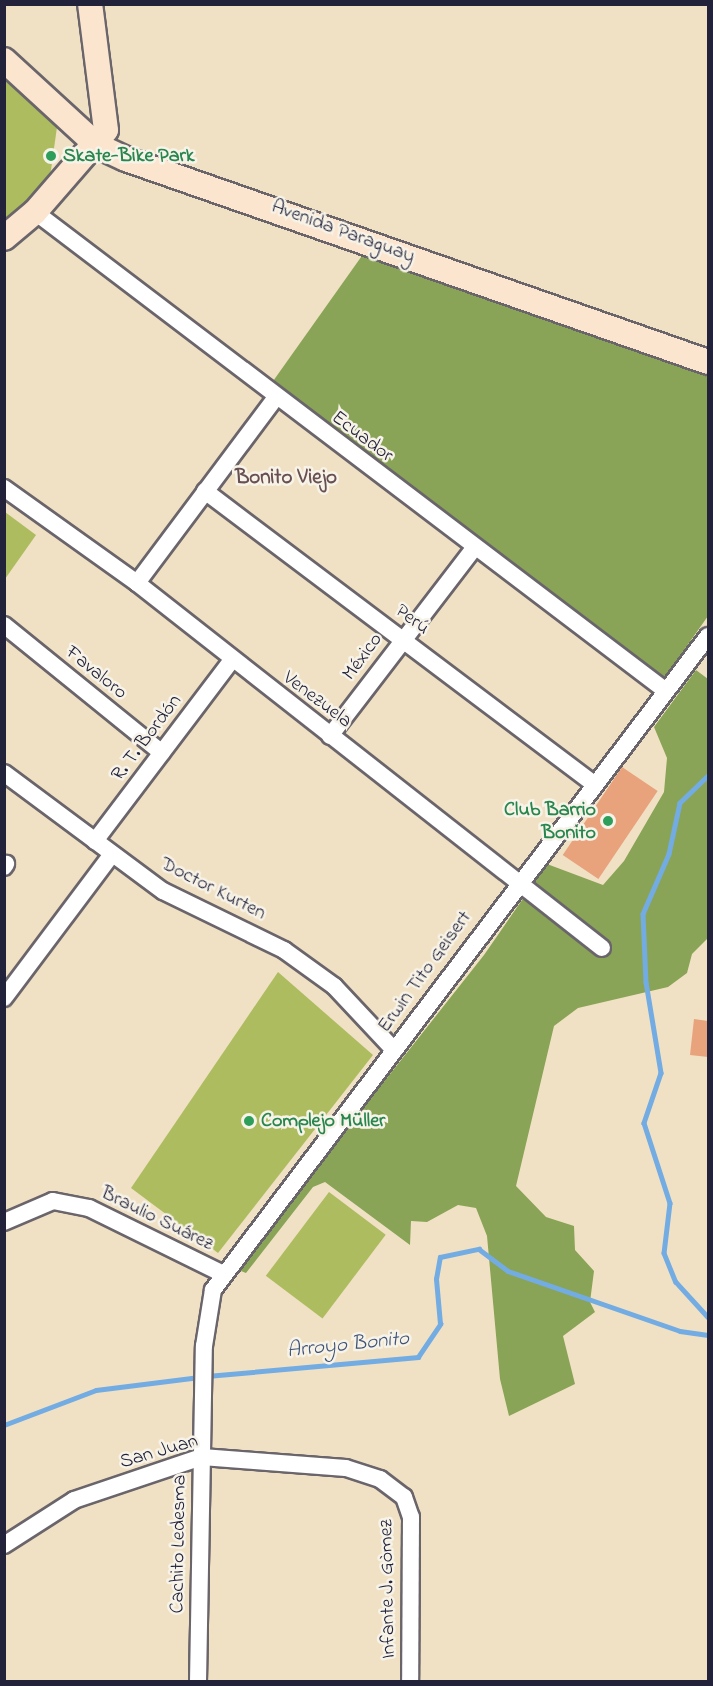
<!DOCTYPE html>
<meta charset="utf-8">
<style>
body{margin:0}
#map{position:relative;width:713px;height:1686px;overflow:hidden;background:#f1e1c4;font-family:"Indie Flower",sans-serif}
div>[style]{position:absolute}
.green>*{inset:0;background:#acbc5f;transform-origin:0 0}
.forest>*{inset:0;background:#89a456}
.stream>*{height:4.5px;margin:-2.25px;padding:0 2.25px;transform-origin:2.25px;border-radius:2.25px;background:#73ace3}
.building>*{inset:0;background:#e8a27c;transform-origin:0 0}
.roads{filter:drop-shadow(2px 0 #6a656b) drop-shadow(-2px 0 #6a656b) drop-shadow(0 2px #6a656b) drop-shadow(0 -2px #6a656b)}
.minor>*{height:16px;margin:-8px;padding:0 8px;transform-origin:8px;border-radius:8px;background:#fff}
.secondary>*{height:24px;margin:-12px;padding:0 12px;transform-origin:12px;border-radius:12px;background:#fbe5cf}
.dots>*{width:16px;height:16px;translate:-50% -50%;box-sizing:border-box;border:3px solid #f7f3e8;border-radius:50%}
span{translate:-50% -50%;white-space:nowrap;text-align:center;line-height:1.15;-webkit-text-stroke:5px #f7f3e8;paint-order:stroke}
.leisure-label{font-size:20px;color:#27864d;font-weight:700}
.left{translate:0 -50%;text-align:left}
.right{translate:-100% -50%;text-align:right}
.street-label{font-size:20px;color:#22223b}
.neighbourhood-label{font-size:21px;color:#674f52;font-weight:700}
.water-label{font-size:21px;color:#3e5276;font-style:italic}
.frame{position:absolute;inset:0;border:6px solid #22223b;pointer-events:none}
</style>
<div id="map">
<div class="green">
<div style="clip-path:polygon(4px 74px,57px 127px,49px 184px,5px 222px)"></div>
<div style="clip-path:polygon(5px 512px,36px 535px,5px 579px)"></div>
<div style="clip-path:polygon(278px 972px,373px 1055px,218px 1253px,131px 1188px)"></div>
<div style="left:329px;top:1192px;width:71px;height:105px;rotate:37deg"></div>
</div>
<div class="forest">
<div style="clip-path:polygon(376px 236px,513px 280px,708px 355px,708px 616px,663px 680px,271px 384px)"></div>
<div style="clip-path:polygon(696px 670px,708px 679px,708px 938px,692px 954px,687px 973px,668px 987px,578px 1008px,554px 1026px,516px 1186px,546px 1217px,574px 1226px,575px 1250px,594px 1271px,590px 1302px,595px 1312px,563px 1336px,575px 1384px,509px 1416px,500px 1379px,487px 1236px,476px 1208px,458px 1205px,427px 1222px,411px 1221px,410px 1245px,325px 1182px,313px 1187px,246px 1273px,236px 1269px,484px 955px,547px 864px,603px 885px,624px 861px,664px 792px,667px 758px,654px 727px)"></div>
</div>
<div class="stream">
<div style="left:708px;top:776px;width:39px;rotate:136deg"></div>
<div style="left:680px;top:803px;width:52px;rotate:102.2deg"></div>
<div style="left:669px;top:854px;width:65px;rotate:113.4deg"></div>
<div style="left:643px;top:914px;width:68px;rotate:87.5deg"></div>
<div style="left:646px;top:982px;width:92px;rotate:80.6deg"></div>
<div style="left:661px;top:1073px;width:53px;rotate:108.8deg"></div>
<div style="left:644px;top:1123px;width:84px;rotate:72deg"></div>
<div style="left:670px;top:1203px;width:50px;rotate:96.8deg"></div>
<div style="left:664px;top:1253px;width:31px;rotate:68deg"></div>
<div style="left:676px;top:1282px;width:47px;rotate:47.6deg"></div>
<div style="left:207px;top:1376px;width:212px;rotate:-5.1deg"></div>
<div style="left:418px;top:1357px;width:40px;rotate:-56deg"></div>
<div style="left:440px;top:1324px;width:45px;rotate:-95.1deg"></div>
<div style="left:436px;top:1279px;width:22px;rotate:-80deg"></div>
<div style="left:440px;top:1257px;width:40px;rotate:-12deg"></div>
<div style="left:479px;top:1249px;width:36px;rotate:37deg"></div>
<div style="left:508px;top:1271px;width:182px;rotate:19.2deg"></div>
<div style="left:680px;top:1331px;width:28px;rotate:8deg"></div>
<div style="left:4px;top:1425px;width:98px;rotate:-20.8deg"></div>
<div style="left:96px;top:1390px;width:104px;rotate:-7.2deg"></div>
</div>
<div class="building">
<div style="left:622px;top:767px;width:43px;height:106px;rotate:34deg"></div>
<div style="clip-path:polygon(694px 1019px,708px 1021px,708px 1057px,690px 1055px)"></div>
</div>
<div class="roads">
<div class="minor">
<div style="left:35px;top:212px;width:792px;rotate:37.2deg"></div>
<div style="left:4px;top:488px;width:163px;rotate:35.5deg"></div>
<div style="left:137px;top:583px;width:591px;rotate:38.13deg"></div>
<div style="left:205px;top:491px;width:486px;rotate:37deg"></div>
<div style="left:137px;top:583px;width:232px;rotate:-53.2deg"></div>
<div style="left:4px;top:625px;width:203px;rotate:39deg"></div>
<div style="left:330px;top:736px;width:237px;rotate:-52.5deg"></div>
<div style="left:4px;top:773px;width:198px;rotate:36.6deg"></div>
<div style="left:163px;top:891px;width:135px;rotate:26deg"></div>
<div style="left:284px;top:950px;width:62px;rotate:35.8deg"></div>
<div style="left:334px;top:986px;width:88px;rotate:46.8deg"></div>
<div style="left:95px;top:841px;width:226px;rotate:-52.9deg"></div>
<div style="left:4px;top:867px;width:4px;rotate:-56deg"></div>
<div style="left:4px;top:998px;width:180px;rotate:-53.1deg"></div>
<div style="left:4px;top:1222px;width:53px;rotate:-23.2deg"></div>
<div style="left:53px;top:1201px;width:37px;rotate:11deg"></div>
<div style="left:89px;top:1208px;width:149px;rotate:26.2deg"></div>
<div style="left:4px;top:1545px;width:83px;rotate:-32.7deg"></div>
<div style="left:74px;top:1500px;width:135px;rotate:-18.6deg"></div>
<div style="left:202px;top:1457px;width:144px;rotate:4.4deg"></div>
<div style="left:346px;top:1468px;width:36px;rotate:18deg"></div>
<div style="left:380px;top:1479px;width:30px;rotate:37deg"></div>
<div style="left:404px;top:1497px;width:21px;rotate:71deg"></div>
<div style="left:411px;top:1517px;width:165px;rotate:90.3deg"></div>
<div style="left:198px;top:1682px;width:336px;rotate:-89deg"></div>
<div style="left:204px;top:1346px;width:57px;rotate:-80.9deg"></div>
<div style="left:213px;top:1290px;width:820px;rotate:-52.88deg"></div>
</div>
<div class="secondary">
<div style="left:4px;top:60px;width:127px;rotate:42.5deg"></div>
<div style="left:98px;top:146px;width:31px;rotate:25deg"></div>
<div style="left:126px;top:159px;width:616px;rotate:19.23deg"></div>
<div style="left:4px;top:238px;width:40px;rotate:-40deg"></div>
<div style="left:35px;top:212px;width:108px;rotate:-49.1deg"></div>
<div style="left:106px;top:130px;width:127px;rotate:-97.2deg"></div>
</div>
</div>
<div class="dots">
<div style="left:51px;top:156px;background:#2e9e5b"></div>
<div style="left:608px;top:821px;background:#2e9e5b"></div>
<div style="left:249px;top:1121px;background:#2e9e5b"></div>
</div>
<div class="leisure-label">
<span class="left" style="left:63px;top:156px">Skate-Bike Park</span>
<span class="right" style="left:596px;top:822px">Club Barrio<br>Bonito</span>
<span class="left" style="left:261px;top:1121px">Complejo Müller</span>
</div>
<div class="street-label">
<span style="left:343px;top:232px;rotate:20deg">Avenida Paraguay</span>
<span style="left:362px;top:437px;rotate:37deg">Ecuador</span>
<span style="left:412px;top:620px;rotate:37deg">Perú</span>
<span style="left:363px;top:657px;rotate:-54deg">México</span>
<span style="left:96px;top:673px;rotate:39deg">Favaloro</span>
<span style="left:317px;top:700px;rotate:37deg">Venezuela</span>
<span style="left:147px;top:738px;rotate:-53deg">R. T. Bordón</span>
<span style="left:213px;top:889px;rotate:27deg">Doctor Kurten</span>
<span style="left:425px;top:972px;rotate:-54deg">Erwin Tito Geisert</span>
<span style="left:157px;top:1219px;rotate:26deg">Braulio Suárez</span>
<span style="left:159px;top:1452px;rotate:-16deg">San Juan</span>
<span style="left:179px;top:1544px;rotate:-89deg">Cachito Ledesma</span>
<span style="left:388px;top:1589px;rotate:-91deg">Infante J. Gòmez</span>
</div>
<div class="neighbourhood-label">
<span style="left:286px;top:478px">Bonito Viejo</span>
</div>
<div class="water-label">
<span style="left:348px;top:1345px;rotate:-6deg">Arroyo Bonito</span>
</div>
<div class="frame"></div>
</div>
